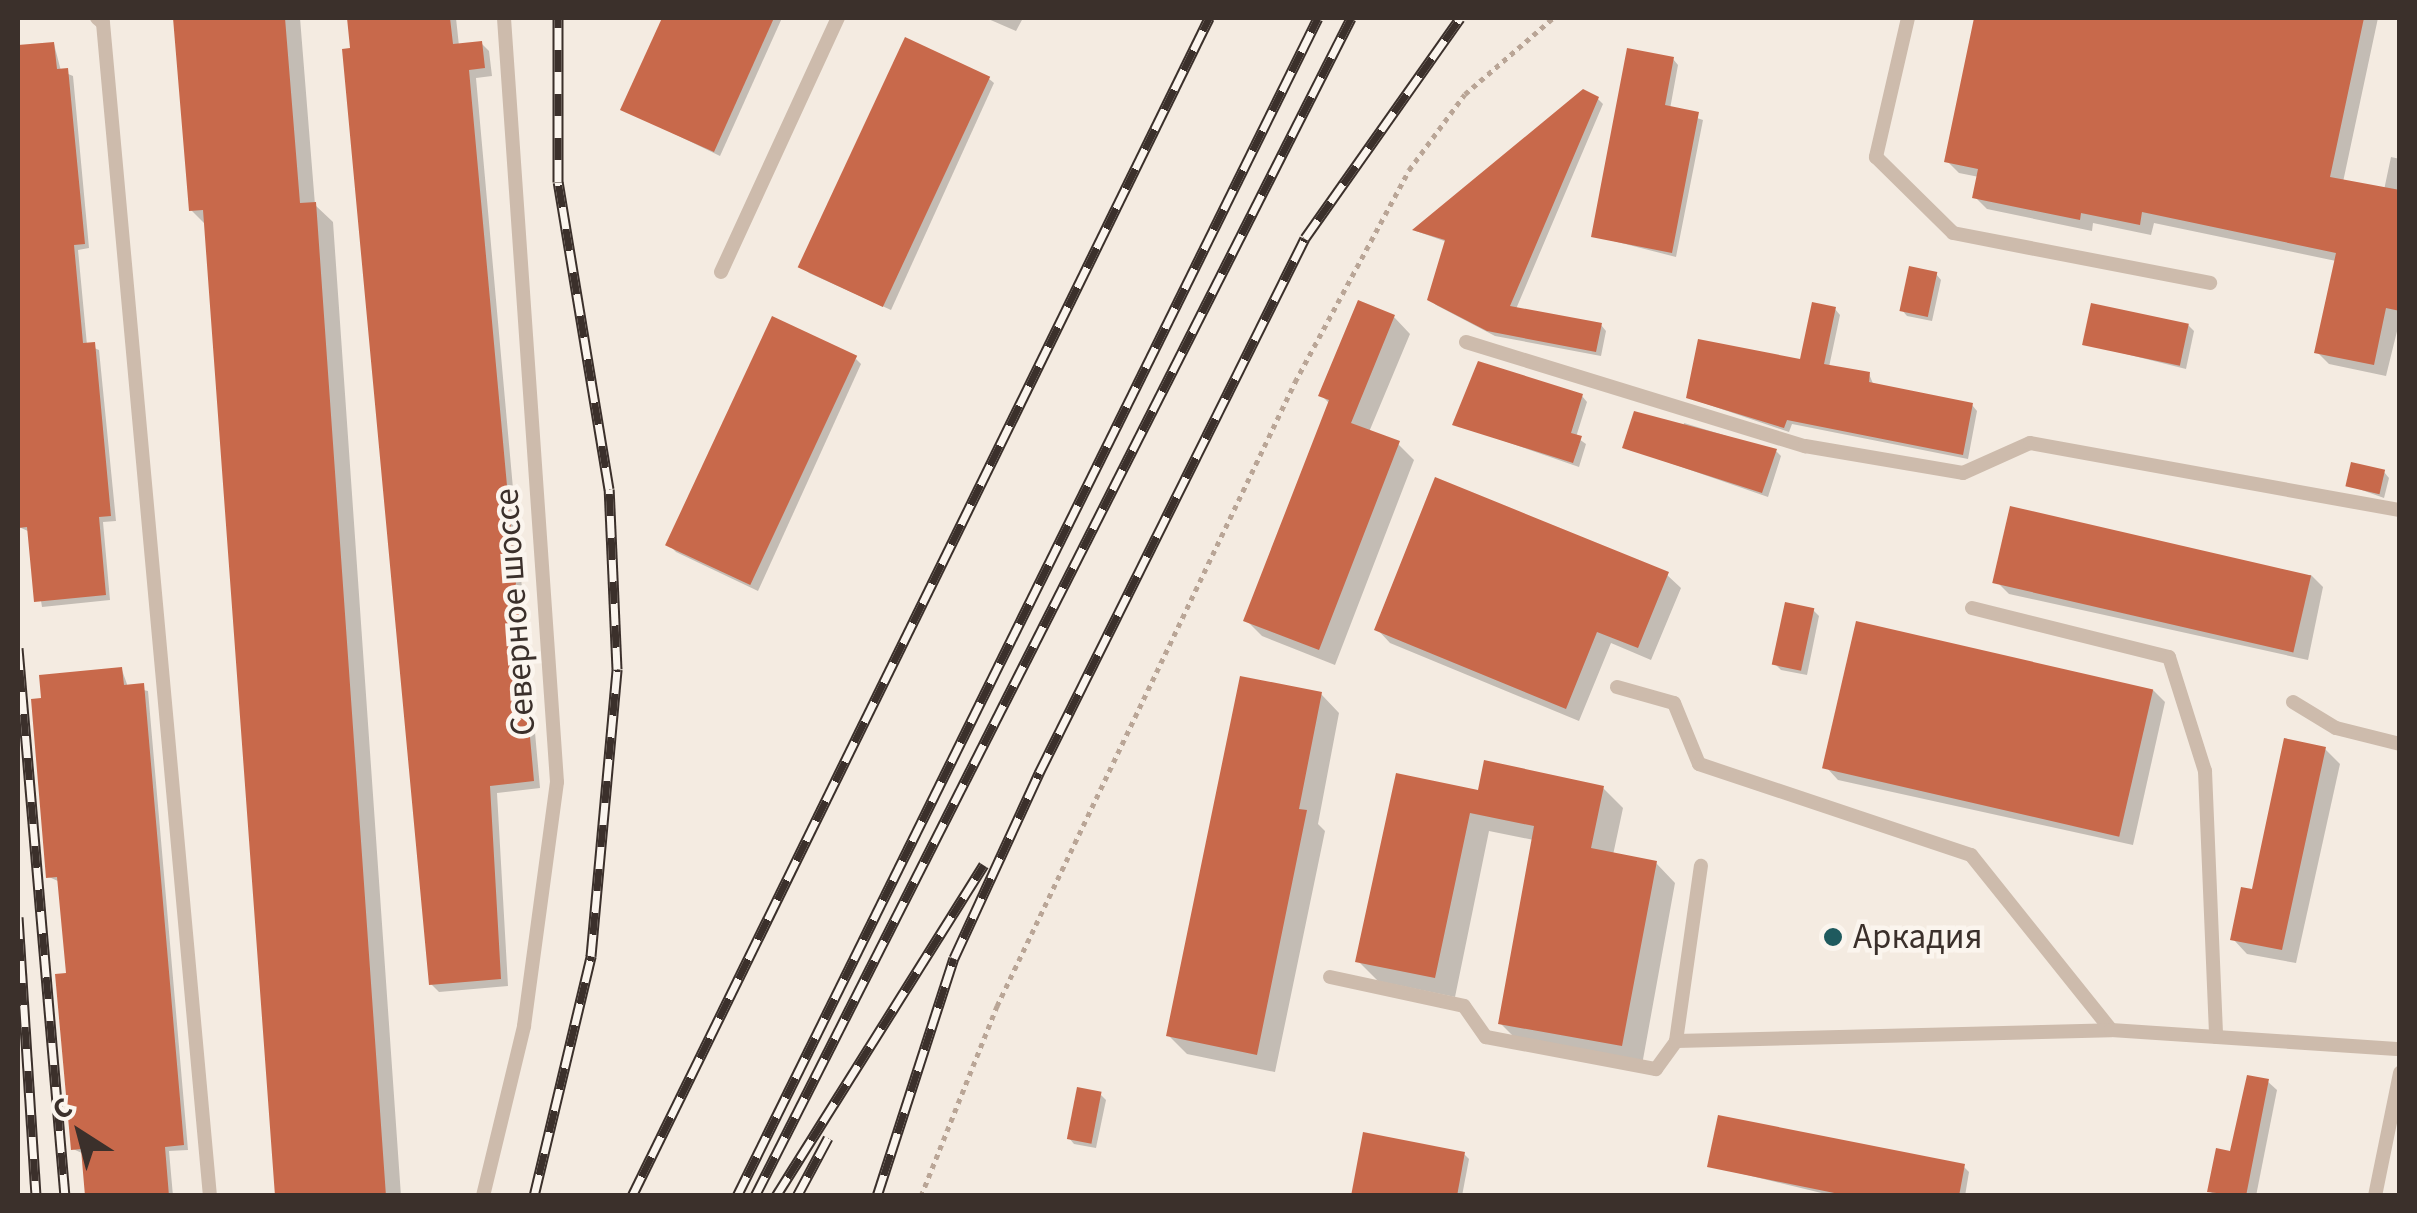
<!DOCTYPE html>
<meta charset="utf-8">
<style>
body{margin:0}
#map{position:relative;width:2417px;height:1213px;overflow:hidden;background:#f4ebe1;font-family:"Source Sans 3",sans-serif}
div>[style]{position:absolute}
.shadow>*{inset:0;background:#0003}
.building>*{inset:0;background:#c8694b;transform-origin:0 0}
.path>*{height:5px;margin-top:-2.5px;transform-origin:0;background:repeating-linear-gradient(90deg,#b9a596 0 5px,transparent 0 10px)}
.lane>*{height:14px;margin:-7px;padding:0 7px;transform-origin:7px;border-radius:7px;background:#cdbbac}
.rail>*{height:11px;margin-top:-5.5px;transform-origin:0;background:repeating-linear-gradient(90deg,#fbf5ee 0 22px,#3b302b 0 44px);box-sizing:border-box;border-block:2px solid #3b302b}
.dots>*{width:28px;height:28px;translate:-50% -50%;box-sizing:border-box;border:5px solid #fbf5ee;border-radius:50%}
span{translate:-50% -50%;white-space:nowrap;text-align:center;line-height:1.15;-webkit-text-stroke:9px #fbf5ee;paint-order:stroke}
.street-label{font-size:35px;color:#3b302b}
.poi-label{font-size:35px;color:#3b302b}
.left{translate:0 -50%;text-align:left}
.frame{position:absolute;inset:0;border:20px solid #3b302b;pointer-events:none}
.north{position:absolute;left:30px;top:1083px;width:100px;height:100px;-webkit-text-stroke:8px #fbf5ee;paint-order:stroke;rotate:324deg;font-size:28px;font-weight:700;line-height:40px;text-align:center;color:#3b302b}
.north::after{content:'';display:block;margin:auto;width:35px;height:45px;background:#3b302b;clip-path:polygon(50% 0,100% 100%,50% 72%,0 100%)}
</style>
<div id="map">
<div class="shadow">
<div style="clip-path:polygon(175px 18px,300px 18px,315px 205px,333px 222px,401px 1196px,278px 1196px,207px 226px,191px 210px)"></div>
<div style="clip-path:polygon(456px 18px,459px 46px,481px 43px,489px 51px,492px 76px,476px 78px,540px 788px,497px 793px,508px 986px,439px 992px,431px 984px,350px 20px)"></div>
<div style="clip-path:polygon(664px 18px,782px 18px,720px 156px,623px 109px)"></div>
<div style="clip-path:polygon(986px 18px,1023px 18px,1016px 31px)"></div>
<div style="clip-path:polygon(1977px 18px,2378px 18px,2343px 182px,2384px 190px,2391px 157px,2400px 159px,2400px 319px,2386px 376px,2329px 364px,2317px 352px,2336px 261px,2154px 223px,2151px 235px,2093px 223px,2092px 231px,1987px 209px,1975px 197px,1979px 177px,1959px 173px,1947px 161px)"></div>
<div style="clip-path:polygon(54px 44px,61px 71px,73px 76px,89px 248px,78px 250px,87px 345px,99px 350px,116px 521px,103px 522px,110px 600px,42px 607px,30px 532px,19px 527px,18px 510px,18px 48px)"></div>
<div style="clip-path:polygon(1673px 59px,1678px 65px,1670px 109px,1703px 120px,1676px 257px,1594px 236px)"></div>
<div style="clip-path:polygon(988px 78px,994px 83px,891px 310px,809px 273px,804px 268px)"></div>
<div style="clip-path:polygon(1598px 99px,1603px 104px,1516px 309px,1601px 325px,1606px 331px,1601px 356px,1495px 336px,1436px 305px,1430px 299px,1447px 242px,1416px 231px)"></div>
<div style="clip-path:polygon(1936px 274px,1941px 280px,1932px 321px,1907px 316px,1902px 310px)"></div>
<div style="clip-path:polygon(1835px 309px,1840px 315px,1829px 367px,1869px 374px,1874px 386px,1972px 405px,1977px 411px,1968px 459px,1792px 424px,1789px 432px,1689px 398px,1802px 362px)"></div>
<div style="clip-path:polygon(1394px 317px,1410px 334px,1369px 432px,1398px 444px,1414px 460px,1335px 665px,1262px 636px,1246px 620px,1330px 404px,1321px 395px)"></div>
<div style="clip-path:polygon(2188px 325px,2194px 331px,2186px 369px,2086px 344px)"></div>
<div style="clip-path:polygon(856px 359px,861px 364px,758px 591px,676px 552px,671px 547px)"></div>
<div style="clip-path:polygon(1582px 396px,1587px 402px,1576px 437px,1586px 444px,1579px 467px,1455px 424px)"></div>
<div style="clip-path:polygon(1684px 423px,1776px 451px,1781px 456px,1768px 497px,1624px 447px,1683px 429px)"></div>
<div style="clip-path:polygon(2384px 472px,2389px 478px,2384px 498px,2348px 485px)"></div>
<div style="clip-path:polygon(1667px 575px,1681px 588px,1651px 660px,1611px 643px,1579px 721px,1390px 643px,1377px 629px)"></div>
<div style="clip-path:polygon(2311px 575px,2323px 587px,2308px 660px,2009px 594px,1997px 582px)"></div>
<div style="clip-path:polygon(1813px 610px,1819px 616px,1807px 675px,1781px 670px,1775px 664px)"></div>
<div style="clip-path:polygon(122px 670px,128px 687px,148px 691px,188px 1150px,169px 1151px,173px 1196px,87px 1196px,84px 1154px,73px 1149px,68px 976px,60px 882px,49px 877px)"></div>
<div style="clip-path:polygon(2153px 690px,2165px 702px,2133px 845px,1838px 780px,1826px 767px)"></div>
<div style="clip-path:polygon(1321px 694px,1339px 713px,1318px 824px,1325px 831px,1275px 1072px,1187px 1054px,1168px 1035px)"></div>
<div style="clip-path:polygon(2325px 749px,2340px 764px,2296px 963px,2247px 954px,2233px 939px)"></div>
<div style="clip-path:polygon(1603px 788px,1623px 808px,1613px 855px,1656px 863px,1675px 883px,1642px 1065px,1520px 1043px,1500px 1023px,1534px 840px,1489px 831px,1455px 997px,1378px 981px,1358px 961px,1480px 793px)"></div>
<div style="clip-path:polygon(2267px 1081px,2277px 1090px,2256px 1196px,2215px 1196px,2210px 1191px)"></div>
<div style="clip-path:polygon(1101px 1095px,1106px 1100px,1096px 1148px,1074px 1144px,1069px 1138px)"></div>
<div style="clip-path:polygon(1464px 1154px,1469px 1159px,1462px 1196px,1354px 1196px)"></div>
<div style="clip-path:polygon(1710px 1166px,1964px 1167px,1969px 1172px,1965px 1196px,1834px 1196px)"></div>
</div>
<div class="building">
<div style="clip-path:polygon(173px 18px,285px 18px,300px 203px,316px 202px,386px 1196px,275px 1196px,203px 210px,189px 211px)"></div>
<div style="clip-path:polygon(347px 18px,450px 18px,453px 44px,482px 41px,485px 68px,469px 70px,534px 781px,490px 786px,501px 979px,429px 985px,342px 49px,350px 48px)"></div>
<div style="clip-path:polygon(662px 18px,774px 18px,714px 152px,620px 110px)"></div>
<div style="clip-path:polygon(1974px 18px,2364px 18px,2330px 177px,2400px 190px,2400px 311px,2386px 308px,2374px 365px,2314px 353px,2336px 253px,2142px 212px,2140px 225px,2081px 213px,2080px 220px,1972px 198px,1978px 169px,1944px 162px)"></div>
<div style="left:905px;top:37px;width:94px;height:254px;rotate:25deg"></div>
<div style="clip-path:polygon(54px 42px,57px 69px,68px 68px,85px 244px,74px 245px,83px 343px,95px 342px,111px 516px,99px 517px,106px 595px,34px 602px,27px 527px,18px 528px,18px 45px)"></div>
<div style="clip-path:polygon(1627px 48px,1674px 57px,1665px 105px,1699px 112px,1672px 253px,1591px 237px)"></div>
<div style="clip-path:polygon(1583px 89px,1599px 97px,1510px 306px,1602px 323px,1596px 352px,1487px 331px,1427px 300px,1445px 240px,1412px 230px)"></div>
<div style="left:1909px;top:266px;width:29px;height:46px;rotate:12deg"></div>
<div style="clip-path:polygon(1358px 300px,1395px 315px,1351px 423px,1400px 441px,1319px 650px,1243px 621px,1329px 400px,1318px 396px)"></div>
<div style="clip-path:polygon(1812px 302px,1836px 307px,1824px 364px,1870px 372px,1869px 382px,1973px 403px,1963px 455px,1787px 420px,1784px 428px,1686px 398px,1698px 339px,1800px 359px)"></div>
<div style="left:2091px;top:303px;width:100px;height:43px;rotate:12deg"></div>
<div style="left:772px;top:316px;width:94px;height:253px;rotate:25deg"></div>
<div style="clip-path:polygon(1478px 361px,1583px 394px,1571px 433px,1582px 436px,1573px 463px,1452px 425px)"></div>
<div style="clip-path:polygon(1634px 411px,1777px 449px,1762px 493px,1622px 448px)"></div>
<div style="left:2351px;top:462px;width:35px;height:25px;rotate:13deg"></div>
<div style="clip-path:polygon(1435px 477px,1669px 572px,1638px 648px,1597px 632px,1566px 709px,1374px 630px)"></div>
<div style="left:2010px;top:506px;width:309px;height:79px;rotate:13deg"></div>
<div style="left:1785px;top:602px;width:30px;height:64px;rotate:12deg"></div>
<div style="left:1856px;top:621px;width:305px;height:151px;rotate:13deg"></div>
<div style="clip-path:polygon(122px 667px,124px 685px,144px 683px,184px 1145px,165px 1147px,169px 1196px,85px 1196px,81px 1149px,71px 1150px,55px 974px,66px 973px,57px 877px,46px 878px,31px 699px,41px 698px,39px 675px)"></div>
<div style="clip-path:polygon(1240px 676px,1322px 692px,1299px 809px,1307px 810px,1257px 1055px,1166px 1036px)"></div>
<div style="clip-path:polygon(2284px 738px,2326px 747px,2282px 950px,2230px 940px,2241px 887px,2252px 889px)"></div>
<div style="clip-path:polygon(1484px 760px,1604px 786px,1591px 848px,1657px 861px,1622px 1046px,1498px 1024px,1534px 826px,1470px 813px,1435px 978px,1355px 962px,1396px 773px,1478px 790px)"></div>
<div style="clip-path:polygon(2247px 1075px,2269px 1079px,2246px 1196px,2207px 1192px,2216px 1148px,2230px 1151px)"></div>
<div style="left:1077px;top:1087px;width:25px;height:53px;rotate:11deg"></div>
<div style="clip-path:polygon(1718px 1115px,1965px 1164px,1959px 1196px,1849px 1196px,1707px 1167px)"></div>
<div style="clip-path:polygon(1363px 1132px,1465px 1152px,1457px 1196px,1351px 1196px)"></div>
</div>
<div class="path">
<div style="left:921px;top:1196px;width:205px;rotate:-68.2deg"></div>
<div style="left:997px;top:1006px;width:692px;rotate:-64.47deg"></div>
<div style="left:1295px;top:382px;width:241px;rotate:-61.7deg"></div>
<div style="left:1409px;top:170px;width:94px;rotate:-53.6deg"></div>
<div style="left:1465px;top:94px;width:116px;rotate:-40.8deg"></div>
</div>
<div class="lane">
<div style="left:97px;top:18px;width:8px;rotate:40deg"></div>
<div style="left:103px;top:23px;width:1178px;rotate:84.79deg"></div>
<div style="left:1908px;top:18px;width:143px;rotate:103deg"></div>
<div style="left:1876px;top:157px;width:108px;rotate:44.6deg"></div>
<div style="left:1953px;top:233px;width:262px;rotate:11deg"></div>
<div style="left:721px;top:272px;width:280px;rotate:-65.3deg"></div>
<div style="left:1466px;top:342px;width:355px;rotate:17.1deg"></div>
<div style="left:1805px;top:446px;width:160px;rotate:9.7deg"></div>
<div style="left:1963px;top:473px;width:73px;rotate:-24.1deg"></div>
<div style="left:2030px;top:443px;width:376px;rotate:10.3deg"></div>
<div style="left:1972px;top:608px;width:203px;rotate:14deg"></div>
<div style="left:2169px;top:657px;width:120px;rotate:72.5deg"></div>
<div style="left:2205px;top:771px;width:266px;rotate:87.6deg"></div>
<div style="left:1617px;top:687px;width:59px;rotate:15.7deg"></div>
<div style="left:1674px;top:703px;width:66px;rotate:67.7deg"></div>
<div style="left:1699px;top:764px;width:287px;rotate:18.5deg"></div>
<div style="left:1971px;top:855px;width:224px;rotate:51.3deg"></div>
<div style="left:2293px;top:702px;width:50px;rotate:31.2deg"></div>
<div style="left:2336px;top:728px;width:66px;rotate:14deg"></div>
<div style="left:1330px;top:977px;width:137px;rotate:12.2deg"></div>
<div style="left:1464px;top:1006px;width:38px;rotate:55deg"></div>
<div style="left:1486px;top:1037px;width:173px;rotate:10.7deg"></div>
<div style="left:1656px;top:1069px;width:34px;rotate:-54deg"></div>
<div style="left:1676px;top:1041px;width:435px;rotate:-1.4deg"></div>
<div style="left:2111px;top:1030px;width:290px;rotate:3.8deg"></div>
<div style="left:1676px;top:1041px;width:177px;rotate:-81.9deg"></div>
<div style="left:483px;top:1196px;width:175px;rotate:-76.4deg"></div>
<div style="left:524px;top:1026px;width:246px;rotate:-82.3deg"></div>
<div style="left:557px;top:782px;width:766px;rotate:-93.97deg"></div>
<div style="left:2375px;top:1196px;width:126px;rotate:-78.5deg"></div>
</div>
<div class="rail">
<div style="left:18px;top:648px;width:550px;rotate:85.1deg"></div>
<div style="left:18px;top:917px;width:280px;rotate:86.3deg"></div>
<div style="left:534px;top:1196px;width:247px;rotate:-76.6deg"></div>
<div style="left:591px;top:956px;width:288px;rotate:-84.8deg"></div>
<div style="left:617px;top:669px;width:180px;rotate:-92.5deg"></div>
<div style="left:609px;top:489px;width:311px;rotate:-99.4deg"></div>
<div style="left:558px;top:182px;width:164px;rotate:-90deg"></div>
<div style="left:632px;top:1196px;width:1312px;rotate:-63.9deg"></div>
<div style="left:737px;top:1196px;width:1313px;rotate:-63.75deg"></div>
<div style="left:755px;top:1196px;width:1320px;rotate:-63.16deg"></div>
<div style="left:776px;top:1196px;width:391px;rotate:-57.9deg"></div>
<div style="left:797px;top:1196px;width:66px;rotate:-61.9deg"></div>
<div style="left:877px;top:1196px;width:250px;rotate:-72.1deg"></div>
<div style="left:954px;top:958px;width:204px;rotate:-65.3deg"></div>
<div style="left:1039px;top:773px;width:597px;rotate:-63.56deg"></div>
<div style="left:1305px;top:238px;width:269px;rotate:-54.8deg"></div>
</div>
<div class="dots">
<div style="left:1833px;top:937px;background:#1f5a5e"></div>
</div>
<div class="street-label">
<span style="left:515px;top:612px;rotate:-94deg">Северное шоссе</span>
</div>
<div class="poi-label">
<span class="left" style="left:1853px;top:937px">Аркадия</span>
</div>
<div class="frame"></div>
<div class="north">С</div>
</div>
